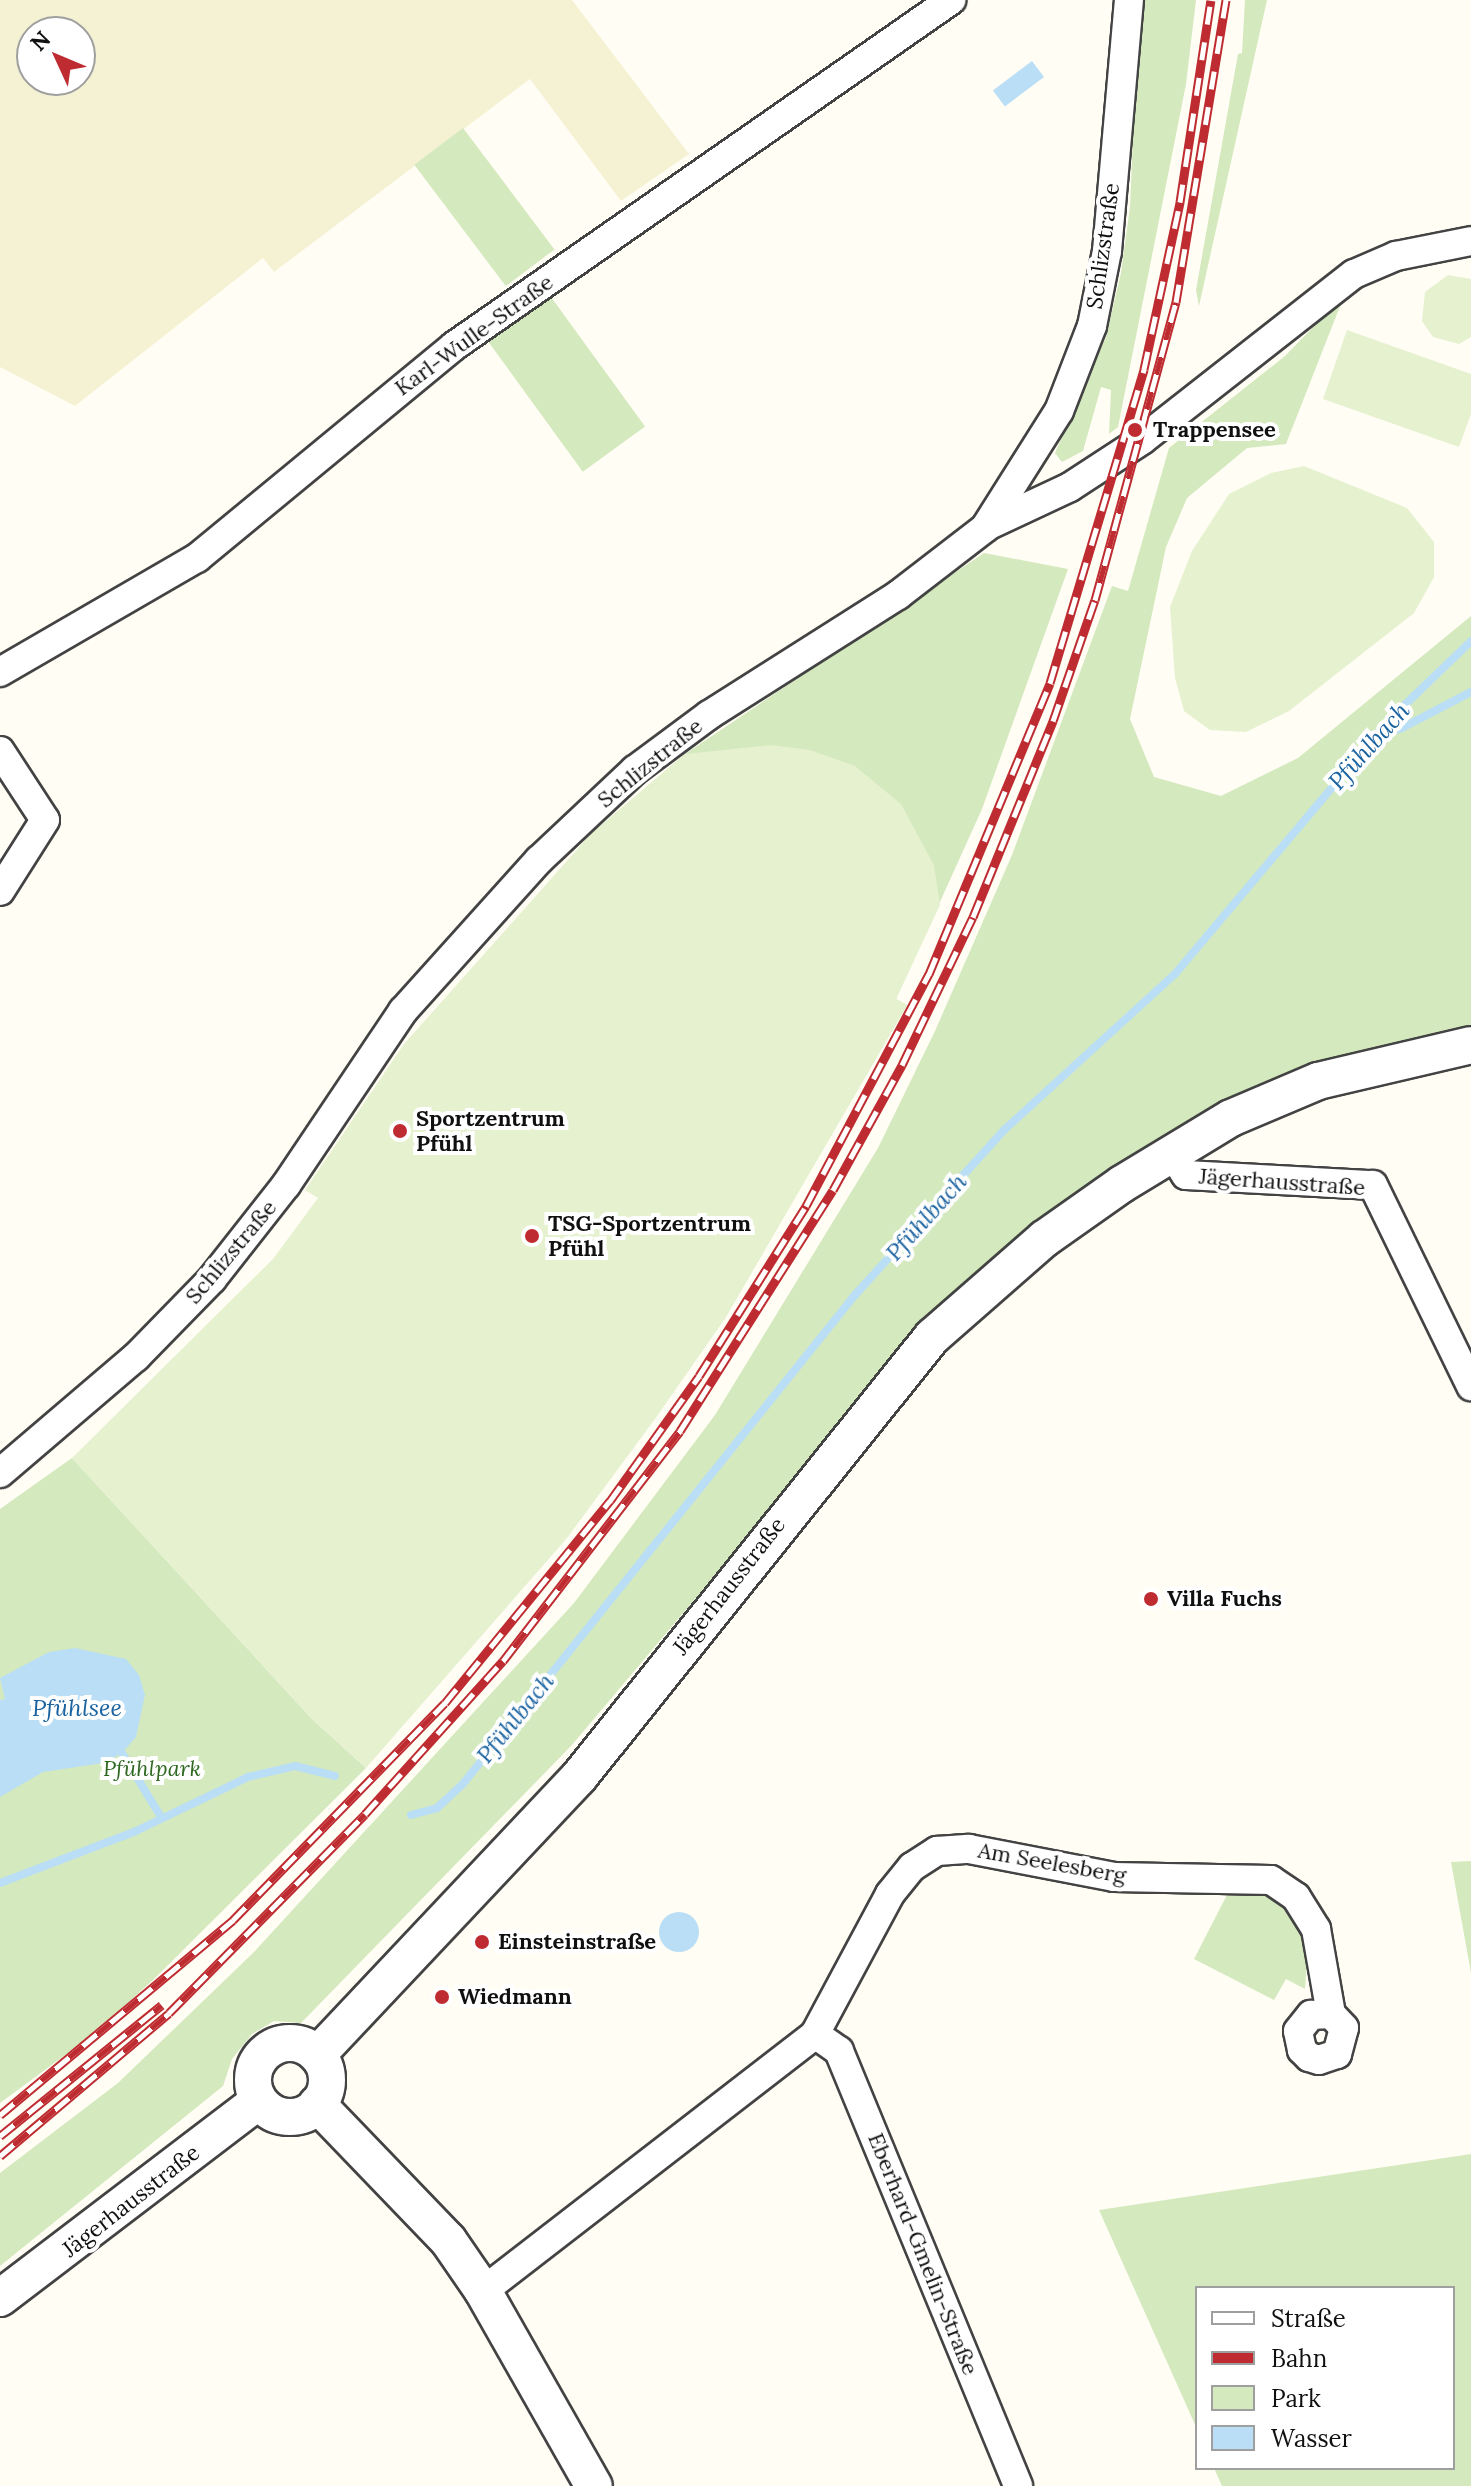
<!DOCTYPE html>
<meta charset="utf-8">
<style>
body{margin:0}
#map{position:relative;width:1471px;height:2486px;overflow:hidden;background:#fffdf4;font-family:Lora,serif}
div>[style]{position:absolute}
.farmland>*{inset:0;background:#f5f2d4}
.green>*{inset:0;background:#d4e9be;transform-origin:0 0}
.pitch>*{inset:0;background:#e5f1cf}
.water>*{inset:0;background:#badef5;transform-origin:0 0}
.round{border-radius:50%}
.stream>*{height:8px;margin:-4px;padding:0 4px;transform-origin:4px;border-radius:4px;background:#badef5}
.roads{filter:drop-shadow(2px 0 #434343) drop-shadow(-2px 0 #434343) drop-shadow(0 2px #434343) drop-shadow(0 -2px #434343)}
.minor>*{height:28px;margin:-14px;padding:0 14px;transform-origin:14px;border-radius:14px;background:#fff}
.tertiary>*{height:36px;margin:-18px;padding:0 18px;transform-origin:18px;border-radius:18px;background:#fff}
.tertiary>.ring{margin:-18px;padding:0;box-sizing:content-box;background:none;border:36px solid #fff;border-radius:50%}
.rail>*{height:9px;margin-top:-4.5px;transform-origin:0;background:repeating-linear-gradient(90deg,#fff 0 18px,#be2b30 0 36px);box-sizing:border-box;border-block:2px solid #be2b30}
.dots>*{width:22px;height:22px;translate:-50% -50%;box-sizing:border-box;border:4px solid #fff;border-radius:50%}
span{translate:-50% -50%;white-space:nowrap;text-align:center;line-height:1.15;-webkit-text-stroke:8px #fff;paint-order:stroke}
.street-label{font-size:22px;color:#101010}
.poi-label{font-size:22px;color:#101010;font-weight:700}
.left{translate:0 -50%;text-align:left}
.park-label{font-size:22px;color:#2f6821;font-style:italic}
.water-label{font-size:24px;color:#1c64a0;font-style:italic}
.legend{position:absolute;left:1195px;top:2286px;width:260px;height:184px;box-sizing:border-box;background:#fff;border:2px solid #9f9f9f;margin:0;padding:10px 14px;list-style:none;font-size:24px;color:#101010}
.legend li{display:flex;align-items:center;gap:16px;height:40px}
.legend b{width:40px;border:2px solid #9f9f9f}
.north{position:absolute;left:16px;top:16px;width:80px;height:80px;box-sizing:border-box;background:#fff;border:2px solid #9f9f9f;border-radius:50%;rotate:314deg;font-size:22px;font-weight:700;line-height:32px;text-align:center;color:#101010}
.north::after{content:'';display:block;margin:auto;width:28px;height:36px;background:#be2b30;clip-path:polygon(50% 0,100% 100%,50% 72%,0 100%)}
</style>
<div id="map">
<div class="farmland">
<div style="clip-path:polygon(evenodd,0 0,572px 0,689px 154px,621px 201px,530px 79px,274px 272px,263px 258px,75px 406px,0 367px,0 0,32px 32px,80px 32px,80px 80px,32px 80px,32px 32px)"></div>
</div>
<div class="green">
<div style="clip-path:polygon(1139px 0,1196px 0,1186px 84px,1118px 427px,1109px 434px,1111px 390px,1101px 387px,1083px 451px,1062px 462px,1055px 453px,1106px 337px,1121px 273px,1130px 207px)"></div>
<div style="clip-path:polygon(1245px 0,1267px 0,1199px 306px,1196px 290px,1238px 54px,1242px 53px)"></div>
<div style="left:463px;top:128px;width:152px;height:61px;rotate:53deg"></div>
<div style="clip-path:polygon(1344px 296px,1286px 444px,1247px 448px,1187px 498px,1166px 547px,1130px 719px,1154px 777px,1221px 796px,1298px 758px,1471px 616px,1471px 1036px,1366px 1058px,933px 1317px,571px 1746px,301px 2023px,274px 2021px,252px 2034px,232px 2059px,223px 2086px,0 2266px,0 2173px,118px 2083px,253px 1953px,574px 1603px,715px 1415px,878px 1148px,935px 1031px,1012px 855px,1112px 586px,1128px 591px,1169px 448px,1285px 356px)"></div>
<div style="left:551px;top:297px;width:160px;height:77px;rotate:54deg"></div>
<div style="clip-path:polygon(984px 553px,1068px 569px,982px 809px,896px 999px,907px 1005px,724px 1320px,590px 835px,685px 754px)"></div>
<div style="clip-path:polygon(72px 1458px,312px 1719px,366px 1768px,154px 1979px,91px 2036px,0 2103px,0 1509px)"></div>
<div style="clip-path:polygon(1471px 1861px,1471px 1973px,1451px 1862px)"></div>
<div style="clip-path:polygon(1230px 1889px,1254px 1889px,1273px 1896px,1297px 1920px,1307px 1959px,1305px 1989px,1286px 1979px,1274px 2000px,1194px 1959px)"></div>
<div style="clip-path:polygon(1471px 2154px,1471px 2486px,1222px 2486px,1214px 2468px,1453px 2468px,1453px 2288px,1197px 2288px,1197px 2429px,1099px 2210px)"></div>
</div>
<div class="pitch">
<div style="clip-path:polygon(1448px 275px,1471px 279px,1471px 337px,1459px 344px,1433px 337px,1422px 321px,1425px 292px)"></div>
<div style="clip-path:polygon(1347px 330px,1471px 374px,1471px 414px,1459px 447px,1323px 399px)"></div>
<div style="clip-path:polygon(1304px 466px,1407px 508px,1434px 542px,1434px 577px,1414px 613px,1289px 711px,1246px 732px,1210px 730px,1184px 711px,1175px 678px,1170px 607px,1192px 551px,1229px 494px,1271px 473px)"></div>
<div style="clip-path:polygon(771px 745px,810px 750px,855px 766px,901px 804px,934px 865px,940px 905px,896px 999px,907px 1005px,724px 1320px,655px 1419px,567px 1538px,366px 1768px,312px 1719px,72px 1458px,273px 1259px,318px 1198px,305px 1190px,404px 1044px,590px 835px,685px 754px)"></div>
</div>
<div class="water">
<div style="left:1032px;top:61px;width:20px;height:49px;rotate:53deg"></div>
<div style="clip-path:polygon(75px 1648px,126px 1659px,139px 1675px,145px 1695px,136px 1737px,122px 1753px,103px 1763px,43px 1772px,0 1797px,0 1700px,5px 1699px,0 1678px,49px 1652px)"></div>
<div class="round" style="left:659px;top:1912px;width:40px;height:40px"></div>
</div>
<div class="stream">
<div style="left:1378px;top:735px;width:25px;rotate:-16deg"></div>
<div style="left:1402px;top:728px;width:78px;rotate:-27.6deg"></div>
<div style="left:122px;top:1753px;width:75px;rotate:58.6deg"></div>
<div style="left:411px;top:1815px;width:27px;rotate:-15deg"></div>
<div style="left:437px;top:1808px;width:34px;rotate:-43deg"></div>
<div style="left:462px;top:1785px;width:628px;rotate:-51.27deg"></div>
<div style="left:855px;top:1295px;width:221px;rotate:-47.9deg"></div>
<div style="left:1003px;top:1131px;width:233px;rotate:-42.4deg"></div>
<div style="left:1175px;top:974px;width:331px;rotate:-49.9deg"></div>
<div style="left:1388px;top:721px;width:115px;rotate:-43.9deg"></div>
<div style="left:0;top:1883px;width:146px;rotate:-20.9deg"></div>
<div style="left:136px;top:1831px;width:124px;rotate:-25.7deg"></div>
<div style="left:248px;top:1777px;width:48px;rotate:-13.2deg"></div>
<div style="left:295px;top:1766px;width:41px;rotate:14deg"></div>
</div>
<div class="roads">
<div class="minor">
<div style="left:989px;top:525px;width:89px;rotate:-25.1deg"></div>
<div style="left:1070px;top:487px;width:86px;rotate:-33.1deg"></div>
<div style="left:1142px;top:440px;width:269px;rotate:-38.1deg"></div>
<div style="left:1354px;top:274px;width:46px;rotate:-23.2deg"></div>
<div style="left:1396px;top:256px;width:76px;rotate:-11.3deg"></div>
<div style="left:0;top:672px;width:228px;rotate:-30.1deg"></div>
<div style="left:197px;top:558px;width:333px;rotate:-39.5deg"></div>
<div style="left:454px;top:346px;width:606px;rotate:-34.84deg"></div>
<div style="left:0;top:751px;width:82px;rotate:56.9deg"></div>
<div style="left:45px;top:820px;width:84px;rotate:122.4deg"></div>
<div style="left:1172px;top:1153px;width:26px;rotate:58deg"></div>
<div style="left:1186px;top:1175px;width:187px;rotate:3.1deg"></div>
<div style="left:1373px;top:1185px;width:224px;rotate:64deg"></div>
<div style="left:0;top:1473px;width:179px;rotate:-40.5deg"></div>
<div style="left:136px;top:1357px;width:109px;rotate:-45.7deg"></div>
<div style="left:212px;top:1279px;width:120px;rotate:-51.8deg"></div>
<div style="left:286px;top:1185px;width:210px;rotate:-56.1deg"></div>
<div style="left:403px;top:1011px;width:203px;rotate:-48deg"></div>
<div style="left:539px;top:860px;width:132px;rotate:-43.2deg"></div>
<div style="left:635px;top:770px;width:92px;rotate:-36.6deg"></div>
<div style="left:709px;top:715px;width:224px;rotate:-32.4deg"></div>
<div style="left:898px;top:595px;width:110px;rotate:-37.6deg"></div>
<div style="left:985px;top:528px;width:138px;rotate:-57.7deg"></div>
<div style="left:1059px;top:411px;width:91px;rotate:-68.8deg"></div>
<div style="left:1092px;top:326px;width:76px;rotate:-78.7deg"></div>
<div style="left:1107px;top:251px;width:252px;rotate:-85deg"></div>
<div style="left:815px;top:2034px;width:29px;rotate:35deg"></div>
<div style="left:839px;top:2051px;width:470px;rotate:67.6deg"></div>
<div style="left:483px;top:2291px;width:420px;rotate:-37.7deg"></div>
<div style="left:815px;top:2034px;width:159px;rotate:-61.8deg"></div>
<div style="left:890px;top:1894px;width:35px;rotate:-51deg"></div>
<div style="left:912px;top:1867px;width:30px;rotate:-33deg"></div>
<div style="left:937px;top:1851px;width:32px;rotate:-4deg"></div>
<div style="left:969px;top:1849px;width:148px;rotate:10.9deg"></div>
<div style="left:1114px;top:1877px;width:157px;rotate:1.1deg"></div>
<div style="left:1271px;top:1880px;width:30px;rotate:34deg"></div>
<div style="left:1296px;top:1897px;width:38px;rotate:58deg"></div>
<div style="left:1316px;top:1929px;width:86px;rotate:80deg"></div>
<div style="left:1331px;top:2014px;width:19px;rotate:47deg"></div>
<div style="left:1344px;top:2028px;width:27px;rotate:105deg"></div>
<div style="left:1337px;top:2054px;width:19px;rotate:162deg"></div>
<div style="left:1319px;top:2060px;width:10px;rotate:-163deg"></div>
<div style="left:1309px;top:2057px;width:10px;rotate:-135deg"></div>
<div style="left:1302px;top:2050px;width:19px;rotate:-102deg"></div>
<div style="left:1298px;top:2031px;width:21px;rotate:-51deg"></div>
<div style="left:1311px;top:2015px;width:20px;rotate:-3deg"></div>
</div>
<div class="tertiary">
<div class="ring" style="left:253px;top:2043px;width:38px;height:38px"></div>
<div style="left:317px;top:2055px;width:382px;rotate:-46.7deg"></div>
<div style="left:579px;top:1777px;width:564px;rotate:-51.26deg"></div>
<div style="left:932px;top:1337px;width:149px;rotate:-41.2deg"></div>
<div style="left:1044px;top:1239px;width:95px;rotate:-35.2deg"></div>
<div style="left:1122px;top:1184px;width:127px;rotate:-31.2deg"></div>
<div style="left:1231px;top:1118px;width:95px;rotate:-23deg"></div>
<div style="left:1318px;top:1081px;width:157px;rotate:-13.2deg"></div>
<div style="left:317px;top:2104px;width:189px;rotate:46.1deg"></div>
<div style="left:448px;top:2240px;width:62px;rotate:55.5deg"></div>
<div style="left:483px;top:2291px;width:224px;rotate:60.4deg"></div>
<div style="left:0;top:2298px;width:325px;rotate:-37.3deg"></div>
</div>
</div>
<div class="rail">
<div style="left:0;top:2115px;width:304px;rotate:-39.9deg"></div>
<div style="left:233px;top:1920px;width:303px;rotate:-45.7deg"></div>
<div style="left:445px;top:1703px;width:261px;rotate:-50.8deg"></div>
<div style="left:610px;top:1501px;width:153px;rotate:-54.5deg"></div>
<div style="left:699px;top:1376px;width:201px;rotate:-57.8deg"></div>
<div style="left:806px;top:1206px;width:263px;rotate:-62.1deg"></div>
<div style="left:929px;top:974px;width:315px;rotate:-67.4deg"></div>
<div style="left:1050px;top:683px;width:328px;rotate:-73.3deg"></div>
<div style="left:1144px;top:369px;width:171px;rotate:-77.8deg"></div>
<div style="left:1180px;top:202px;width:204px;rotate:-81.3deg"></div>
<div style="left:0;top:2136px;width:208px;rotate:-39deg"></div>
<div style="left:0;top:2156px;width:221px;rotate:-40.2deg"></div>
<div style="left:169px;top:2013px;width:279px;rotate:-45.4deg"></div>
<div style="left:365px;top:1814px;width:206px;rotate:-48deg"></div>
<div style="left:503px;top:1661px;width:290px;rotate:-52.4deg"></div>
<div style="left:680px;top:1431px;width:285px;rotate:-57.6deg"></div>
<div style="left:833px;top:1190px;width:143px;rotate:-61.1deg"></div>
<div style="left:902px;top:1065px;width:164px;rotate:-64.4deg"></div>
<div style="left:973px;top:917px;width:212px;rotate:-67.8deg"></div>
<div style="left:1053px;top:721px;width:128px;rotate:-70.9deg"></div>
<div style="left:1095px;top:600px;width:309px;rotate:-74.8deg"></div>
<div style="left:1176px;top:302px;width:306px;rotate:-80.6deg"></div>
</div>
<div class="dots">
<div style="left:1135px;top:430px;background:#be2b30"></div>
<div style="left:400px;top:1131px;background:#be2b30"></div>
<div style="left:532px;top:1236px;background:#be2b30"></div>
<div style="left:1151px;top:1599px;background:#be2b30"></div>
<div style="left:482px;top:1942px;background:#be2b30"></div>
<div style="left:442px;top:1997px;background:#be2b30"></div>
</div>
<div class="street-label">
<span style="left:1103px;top:246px;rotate:-82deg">Schlizstraße</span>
<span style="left:474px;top:335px;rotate:-36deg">Karl-Wulle-Straße</span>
<span style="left:650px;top:763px;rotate:-39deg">Schlizstraße</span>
<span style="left:1282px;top:1182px;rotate:4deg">Jägerhausstraße</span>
<span style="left:231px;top:1252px;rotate:-50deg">Schlizstraße</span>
<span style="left:729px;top:1586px;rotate:-52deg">Jägerhausstraße</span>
<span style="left:1052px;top:1863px;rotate:10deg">Am Seelesberg</span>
<span style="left:131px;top:2201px;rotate:-38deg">Jägerhausstraße</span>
<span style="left:923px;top:2254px;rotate:68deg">Eberhard-Gmelin-Straße</span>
</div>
<div class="poi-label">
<span class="left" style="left:1153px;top:430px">Trappensee</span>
<span class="left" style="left:416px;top:1131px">Sportzentrum<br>Pfühl</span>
<span class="left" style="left:548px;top:1236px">TSG-Sportzentrum<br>Pfühl</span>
<span class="left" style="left:1167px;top:1599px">Villa Fuchs</span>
<span class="left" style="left:498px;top:1942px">Einsteinstraße</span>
<span class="left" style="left:458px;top:1997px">Wiedmann</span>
</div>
<div class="park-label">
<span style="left:152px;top:1769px">Pfühlpark</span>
</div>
<div class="water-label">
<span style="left:1369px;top:746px;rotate:-48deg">Pfühlbach</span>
<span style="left:926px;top:1217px;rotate:-48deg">Pfühlbach</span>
<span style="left:77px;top:1708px">Pfühlsee</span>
<span style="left:515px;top:1718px;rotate:-51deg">Pfühlbach</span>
</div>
<ul class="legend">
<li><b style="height:10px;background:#fff"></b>Straße</li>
<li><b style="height:10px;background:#be2b30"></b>Bahn</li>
<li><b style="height:22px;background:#d4e9be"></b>Park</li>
<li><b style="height:22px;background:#badef5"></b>Wasser</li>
</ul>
<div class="north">N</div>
</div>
